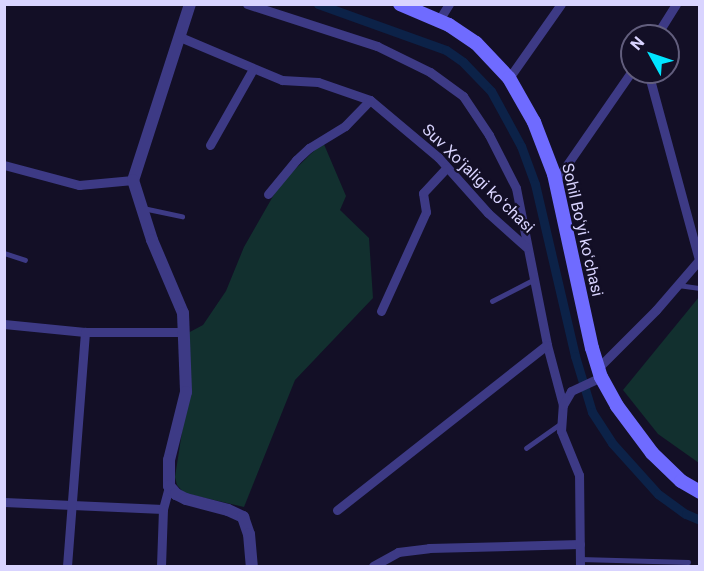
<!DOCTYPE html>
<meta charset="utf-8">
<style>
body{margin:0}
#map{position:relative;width:704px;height:571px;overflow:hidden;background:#130f26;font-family:Roboto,sans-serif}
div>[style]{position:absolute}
.green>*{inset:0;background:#12302f}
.canal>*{height:9px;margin:-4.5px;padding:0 4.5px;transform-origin:4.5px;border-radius:4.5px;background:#0c2248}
.service>*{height:4.5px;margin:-2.25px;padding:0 2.25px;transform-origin:2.25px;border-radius:2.25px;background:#3d3a85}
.minor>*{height:9px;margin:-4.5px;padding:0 4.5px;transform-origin:4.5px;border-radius:4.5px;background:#3d3a85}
.tertiary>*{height:12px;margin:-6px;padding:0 6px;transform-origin:6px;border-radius:6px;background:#3d3a85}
.secondary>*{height:14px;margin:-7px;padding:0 7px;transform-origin:7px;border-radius:7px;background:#6f6bff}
span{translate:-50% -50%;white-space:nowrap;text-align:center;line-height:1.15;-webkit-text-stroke:4.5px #130f26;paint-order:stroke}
.street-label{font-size:16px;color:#d9d4ff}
.frame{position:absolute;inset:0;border:6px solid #d9d4ff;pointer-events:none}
.north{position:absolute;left:620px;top:24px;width:60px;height:60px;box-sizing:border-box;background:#130f26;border:2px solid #625e7d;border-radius:50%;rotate:310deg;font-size:16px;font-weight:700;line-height:24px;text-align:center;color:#d9d4ff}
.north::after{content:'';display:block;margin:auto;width:21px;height:27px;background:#00e5ff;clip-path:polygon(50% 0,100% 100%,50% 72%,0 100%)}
</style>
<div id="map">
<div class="green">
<div style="clip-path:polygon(323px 142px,346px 196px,340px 210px,369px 238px,373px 298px,295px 380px,244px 507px,184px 493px,177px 485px,175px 477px,188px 393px,188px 333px,203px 325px,226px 291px,244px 247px,280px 184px)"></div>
<div style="clip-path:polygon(699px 297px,699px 463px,658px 434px,623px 390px)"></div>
</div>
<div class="canal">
<div style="left:318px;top:4px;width:136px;rotate:19.8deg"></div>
<div style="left:446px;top:50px;width:21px;rotate:35deg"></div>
<div style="left:463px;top:62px;width:40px;rotate:46deg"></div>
<div style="left:491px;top:91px;width:63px;rotate:61.4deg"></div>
<div style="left:521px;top:146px;width:40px;rotate:69.8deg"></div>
<div style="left:535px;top:184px;width:177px;rotate:76.9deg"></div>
<div style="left:575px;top:356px;width:59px;rotate:73.1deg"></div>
<div style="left:592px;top:412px;width:37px;rotate:57deg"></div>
<div style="left:612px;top:443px;width:69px;rotate:48deg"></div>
<div style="left:658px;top:494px;width:34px;rotate:36deg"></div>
<div style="left:686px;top:514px;width:15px;rotate:23deg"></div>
</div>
<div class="service">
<div style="left:143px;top:208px;width:40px;rotate:12deg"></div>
<div style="left:4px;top:253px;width:22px;rotate:18deg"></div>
<div style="left:678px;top:285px;width:22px;rotate:8deg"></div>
<div style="left:492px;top:301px;width:46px;rotate:-27.1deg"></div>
<div style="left:526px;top:448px;width:42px;rotate:-35.2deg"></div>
<div style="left:580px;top:559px;width:108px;rotate:1.6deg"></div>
</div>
<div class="minor">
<div style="left:247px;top:4px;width:137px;rotate:17.9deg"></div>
<div style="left:377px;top:46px;width:59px;rotate:26.1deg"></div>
<div style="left:430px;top:72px;width:41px;rotate:36deg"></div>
<div style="left:463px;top:96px;width:47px;rotate:56.3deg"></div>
<div style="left:489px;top:135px;width:59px;rotate:63deg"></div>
<div style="left:516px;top:188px;width:160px;rotate:78.8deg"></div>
<div style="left:547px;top:345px;width:62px;rotate:75.1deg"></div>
<div style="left:439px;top:20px;width:19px;rotate:-58deg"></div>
<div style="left:656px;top:36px;width:38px;rotate:-58deg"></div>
<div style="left:180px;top:37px;width:111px;rotate:22.9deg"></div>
<div style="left:282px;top:80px;width:36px;rotate:3deg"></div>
<div style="left:318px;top:82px;width:55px;rotate:19.1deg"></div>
<div style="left:370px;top:100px;width:89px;rotate:40deg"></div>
<div style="left:438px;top:157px;width:75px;rotate:48.2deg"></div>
<div style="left:488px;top:213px;width:51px;rotate:41.8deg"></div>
<div style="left:648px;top:72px;width:195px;rotate:74.8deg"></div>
<div style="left:509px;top:78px;width:90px;rotate:-54.9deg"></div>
<div style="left:210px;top:145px;width:87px;rotate:-60.5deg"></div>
<div style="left:4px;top:165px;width:78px;rotate:14.9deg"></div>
<div style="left:79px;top:185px;width:54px;rotate:-5.3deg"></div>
<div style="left:555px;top:182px;width:135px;rotate:-55.3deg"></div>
<div style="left:268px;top:194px;width:44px;rotate:-50.5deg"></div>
<div style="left:296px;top:160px;width:18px;rotate:-43deg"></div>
<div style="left:309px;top:148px;width:42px;rotate:-31.4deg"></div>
<div style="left:345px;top:126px;width:36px;rotate:-46deg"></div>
<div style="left:381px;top:311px;width:109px;rotate:-65.6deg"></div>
<div style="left:426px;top:212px;width:19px;rotate:-99deg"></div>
<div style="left:423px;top:193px;width:34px;rotate:-47deg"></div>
<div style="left:4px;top:324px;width:81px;rotate:5.6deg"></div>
<div style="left:598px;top:368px;width:82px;rotate:-45deg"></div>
<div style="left:656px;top:310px;width:67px;rotate:-49.2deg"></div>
<div style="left:4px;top:502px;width:159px;rotate:2.5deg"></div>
<div style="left:163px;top:509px;width:24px;rotate:-75deg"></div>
<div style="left:337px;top:510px;width:267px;rotate:-38.2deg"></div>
<div style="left:67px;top:566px;width:235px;rotate:-85.6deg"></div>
<div style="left:85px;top:332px;width:98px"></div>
<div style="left:161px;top:566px;width:57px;rotate:-88deg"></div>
<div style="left:373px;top:566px;width:29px;rotate:-29deg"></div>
<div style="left:398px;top:552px;width:31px;rotate:-7deg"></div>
<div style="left:429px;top:548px;width:151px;rotate:-1.5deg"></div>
<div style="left:580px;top:566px;width:91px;rotate:-90.6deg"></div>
<div style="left:579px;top:475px;width:48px;rotate:-112.2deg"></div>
<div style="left:561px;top:431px;width:26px;rotate:-86deg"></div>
<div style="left:563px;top:405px;width:16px;rotate:-60deg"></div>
<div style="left:571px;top:391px;width:33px;rotate:-25deg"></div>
</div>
<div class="tertiary">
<div style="left:190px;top:4px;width:185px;rotate:107.9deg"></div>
<div style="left:133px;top:180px;width:63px;rotate:72.4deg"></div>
<div style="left:152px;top:240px;width:79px;rotate:67deg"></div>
<div style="left:183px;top:313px;width:79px;rotate:87.8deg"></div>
<div style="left:186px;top:392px;width:70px;rotate:104deg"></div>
<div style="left:169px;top:460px;width:26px;rotate:90deg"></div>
<div style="left:169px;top:486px;width:11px;rotate:49deg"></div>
<div style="left:176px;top:494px;width:11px;rotate:27deg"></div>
<div style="left:186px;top:499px;width:43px;rotate:14.7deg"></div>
<div style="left:228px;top:510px;width:17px;rotate:25deg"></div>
<div style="left:243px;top:517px;width:18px;rotate:71deg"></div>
<div style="left:249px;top:534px;width:32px;rotate:85deg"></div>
</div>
<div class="secondary">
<div style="left:400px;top:4px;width:53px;rotate:23.2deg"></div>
<div style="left:449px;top:25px;width:32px;rotate:34deg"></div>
<div style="left:476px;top:43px;width:48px;rotate:46.7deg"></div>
<div style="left:509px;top:78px;width:51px;rotate:60.4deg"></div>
<div style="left:534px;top:122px;width:56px;rotate:69deg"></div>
<div style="left:554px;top:174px;width:178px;rotate:77.7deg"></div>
<div style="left:592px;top:348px;width:30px;rotate:73deg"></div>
<div style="left:601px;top:377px;width:33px;rotate:61deg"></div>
<div style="left:617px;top:406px;width:59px;rotate:53.3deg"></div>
<div style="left:652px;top:453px;width:40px;rotate:44deg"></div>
<div style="left:681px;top:481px;width:22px;rotate:30deg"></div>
</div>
<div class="street-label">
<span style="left:478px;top:179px;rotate:44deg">Suv Xoʻjaligi koʻchasi</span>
<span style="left:582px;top:230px;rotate:77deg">Sohil Boʻyi koʻchasi</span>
</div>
<div class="frame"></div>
<div class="north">N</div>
</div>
